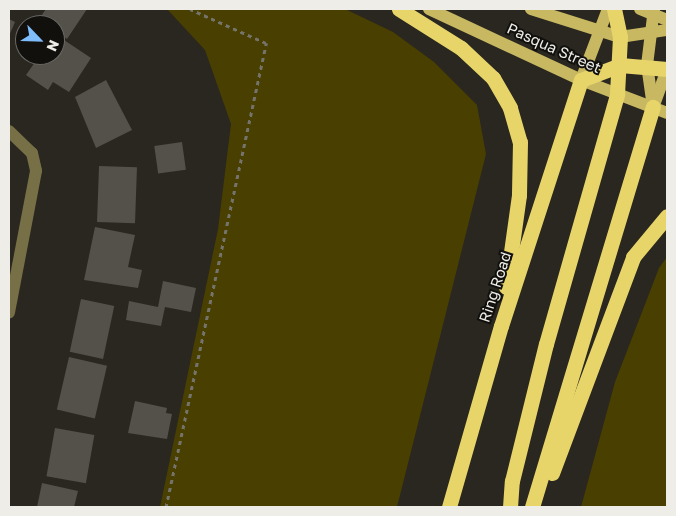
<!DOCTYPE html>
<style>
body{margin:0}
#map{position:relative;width:676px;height:516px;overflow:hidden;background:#29271f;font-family:"Golos Text",sans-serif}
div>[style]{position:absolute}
.green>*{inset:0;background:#493f00}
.building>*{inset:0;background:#535149;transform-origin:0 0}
.path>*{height:3px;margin-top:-1.5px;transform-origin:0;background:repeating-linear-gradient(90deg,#74736c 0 4px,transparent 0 8px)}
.minor>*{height:12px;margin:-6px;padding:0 6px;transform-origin:6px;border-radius:6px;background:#777047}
.major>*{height:12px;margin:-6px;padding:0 6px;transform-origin:6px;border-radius:6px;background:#c8b861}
.highway>*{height:15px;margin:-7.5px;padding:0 7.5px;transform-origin:7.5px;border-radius:7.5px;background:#e8d56a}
span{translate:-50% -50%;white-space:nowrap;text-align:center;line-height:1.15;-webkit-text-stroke:4px #11100d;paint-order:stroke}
.street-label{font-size:15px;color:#eeede8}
.frame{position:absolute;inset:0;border:10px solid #eeede8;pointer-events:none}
.north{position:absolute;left:15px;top:15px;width:50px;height:50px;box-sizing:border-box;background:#11100d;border:1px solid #696865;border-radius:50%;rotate:114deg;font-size:14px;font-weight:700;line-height:20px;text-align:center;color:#eeede8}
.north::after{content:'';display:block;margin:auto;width:18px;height:22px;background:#7fbdfa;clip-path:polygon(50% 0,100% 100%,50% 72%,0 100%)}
</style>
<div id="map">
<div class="green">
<div style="clip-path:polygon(167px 9px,345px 9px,393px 32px,434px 62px,477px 105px,486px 154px,397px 507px,160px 507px,218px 229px,231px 124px,205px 50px)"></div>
<div style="clip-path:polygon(667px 257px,667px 507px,581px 507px,615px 382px,659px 268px)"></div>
</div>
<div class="building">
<div style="clip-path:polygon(46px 9px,87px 9px,67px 39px,55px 30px,55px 25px,39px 19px)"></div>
<div style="clip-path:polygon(9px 19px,15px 22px,9px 36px)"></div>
<div style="clip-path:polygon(55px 34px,91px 58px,69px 92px,53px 82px,48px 90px,26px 75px,40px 55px,55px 55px)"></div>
<div style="clip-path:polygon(106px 80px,132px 130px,96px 148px,75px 97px)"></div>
<div style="left:182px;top:142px;width:28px;height:28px;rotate:82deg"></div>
<div style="left:99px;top:166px;width:38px;height:56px;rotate:2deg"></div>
<div style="clip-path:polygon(95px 227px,135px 235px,128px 267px,142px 270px,138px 288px,84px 280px)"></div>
<div style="clip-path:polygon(163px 281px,196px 288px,191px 312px,165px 307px,161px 326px,126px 320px,129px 301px,158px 307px)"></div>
<div style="left:81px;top:299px;width:34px;height:54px;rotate:12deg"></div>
<div style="left:69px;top:357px;width:39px;height:54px;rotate:13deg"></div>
<div style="clip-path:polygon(135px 401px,167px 408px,166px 413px,172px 414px,167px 439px,128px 433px)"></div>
<div style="left:55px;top:428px;width:40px;height:49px;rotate:10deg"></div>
<div style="clip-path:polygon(42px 483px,78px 491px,74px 507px,37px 507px)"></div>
</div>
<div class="path">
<div style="left:166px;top:507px;width:475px;rotate:-77.8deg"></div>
<div style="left:266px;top:43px;width:83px;rotate:-155.9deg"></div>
</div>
<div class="minor">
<div style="left:9px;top:131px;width:32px;rotate:44deg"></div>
<div style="left:32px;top:153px;width:18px;rotate:77deg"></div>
<div style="left:36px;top:171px;width:144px;rotate:100.8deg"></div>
</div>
<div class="major">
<div style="left:429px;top:9px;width:168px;rotate:25deg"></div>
<div style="left:581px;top:80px;width:92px;rotate:21deg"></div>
<div style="left:531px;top:9px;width:93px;rotate:17.5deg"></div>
<div style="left:620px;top:37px;width:48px;rotate:-8.5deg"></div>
<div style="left:640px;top:9px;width:29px;rotate:22deg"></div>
<div style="left:581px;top:80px;width:76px;rotate:-69.2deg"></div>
<div style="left:654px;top:105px;width:37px;rotate:-70deg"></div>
<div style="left:653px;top:107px;width:42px;rotate:-98.1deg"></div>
<div style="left:647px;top:65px;width:56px;rotate:-82.9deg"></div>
</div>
<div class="highway">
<div style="left:399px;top:9px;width:73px;rotate:32.2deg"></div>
<div style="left:461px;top:48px;width:44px;rotate:43.2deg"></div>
<div style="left:493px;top:78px;width:34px;rotate:60deg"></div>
<div style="left:510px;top:108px;width:35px;rotate:74deg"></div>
<div style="left:520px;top:142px;width:53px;rotate:91.1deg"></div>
<div style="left:519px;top:195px;width:93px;rotate:98deg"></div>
<div style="left:552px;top:473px;width:231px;rotate:-69.4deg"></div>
<div style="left:633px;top:257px;width:53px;rotate:-50.3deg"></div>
<div style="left:449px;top:507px;width:188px;rotate:-74deg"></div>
<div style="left:501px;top:326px;width:259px;rotate:-72deg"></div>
<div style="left:581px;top:80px;width:42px;rotate:-21deg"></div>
<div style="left:620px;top:65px;width:47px;rotate:4.9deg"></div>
<div style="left:510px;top:507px;width:26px;rotate:-86deg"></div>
<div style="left:512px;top:481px;width:141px;rotate:-76.1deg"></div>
<div style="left:546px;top:344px;width:260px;rotate:-74.1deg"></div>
<div style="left:617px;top:94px;width:57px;rotate:-87deg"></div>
<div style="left:620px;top:37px;width:29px;rotate:-102deg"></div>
<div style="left:532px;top:507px;width:418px;rotate:-73.2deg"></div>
</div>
<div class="street-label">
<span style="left:554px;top:48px;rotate:24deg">Pasqua Street</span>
<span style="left:495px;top:287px;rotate:-72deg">Ring Road</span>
</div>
<div class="frame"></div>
<div class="north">N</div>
</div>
